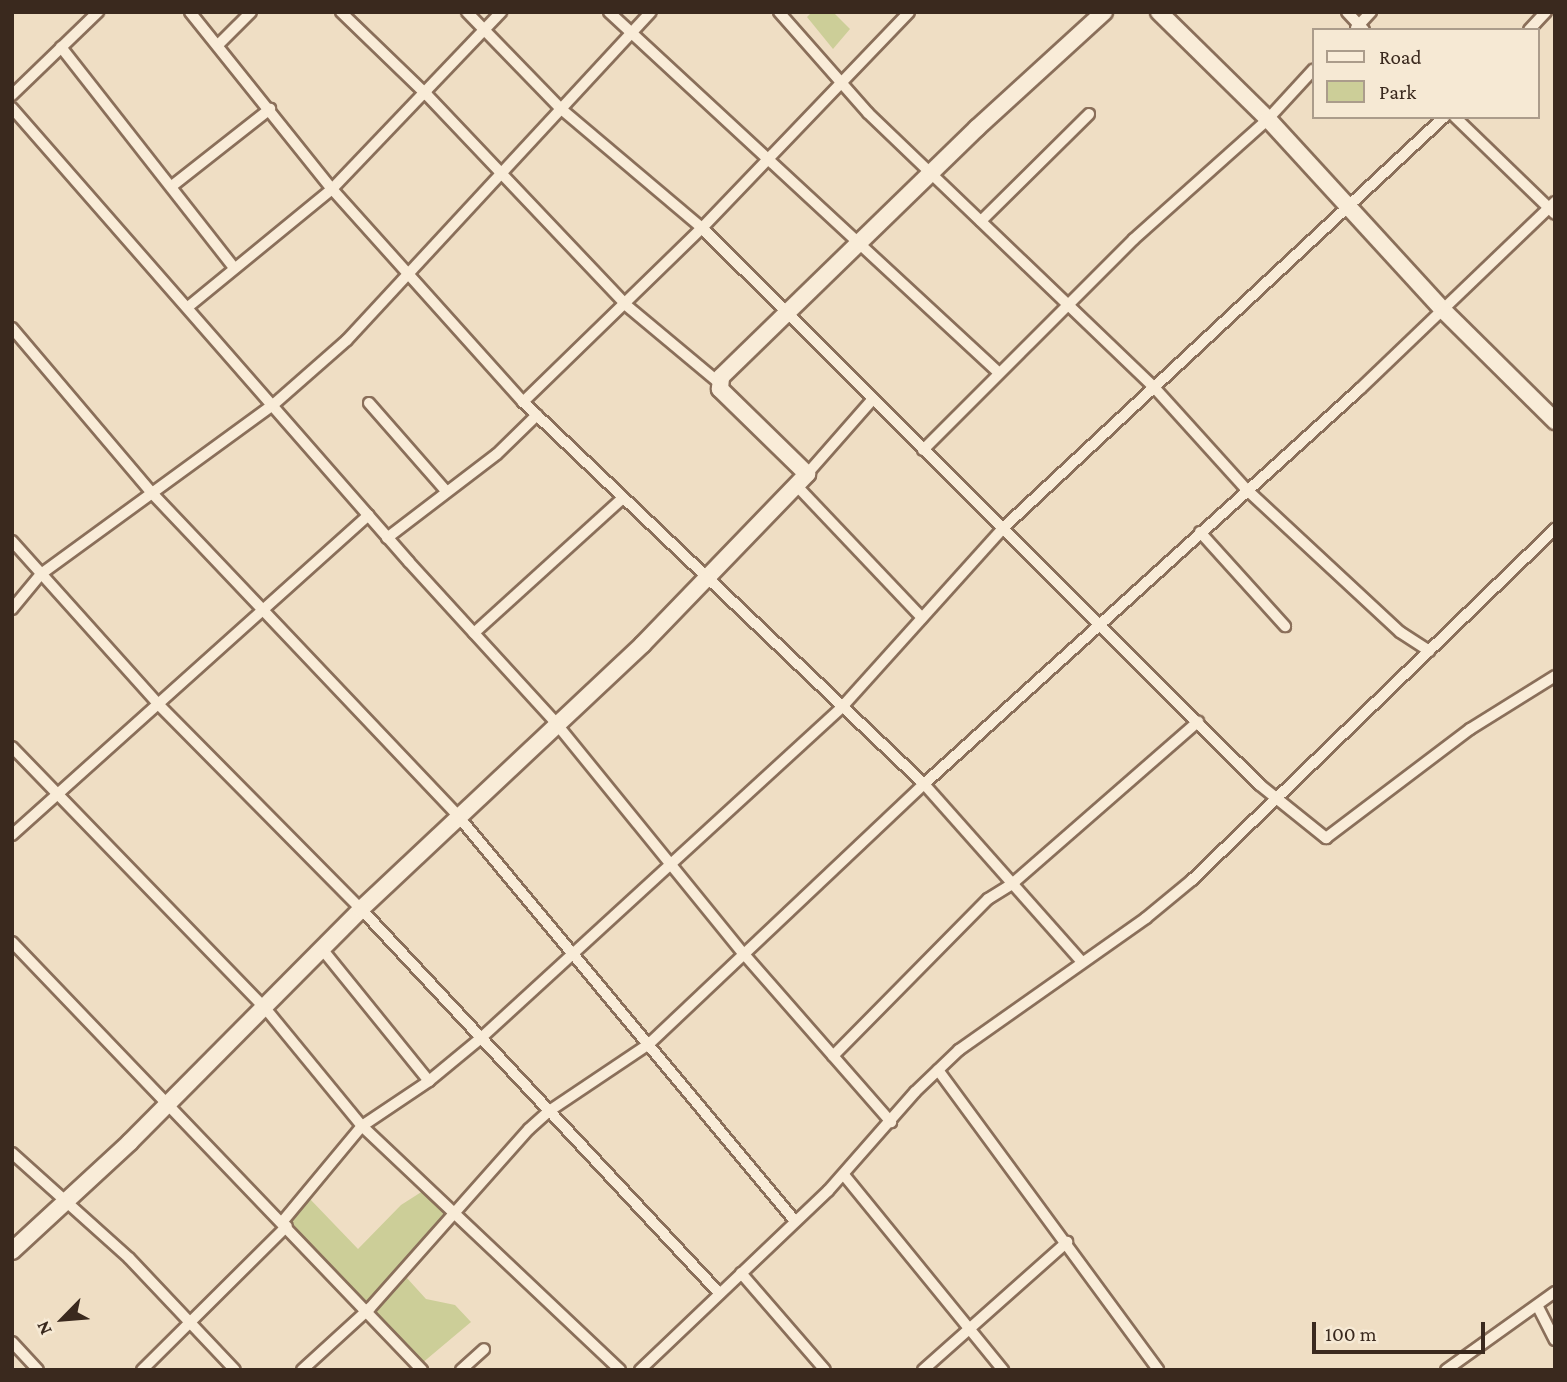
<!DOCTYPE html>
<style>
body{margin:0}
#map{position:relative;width:1567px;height:1382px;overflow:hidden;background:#efdec4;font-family:"Crimson Pro",serif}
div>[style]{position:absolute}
.green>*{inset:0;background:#ccce98}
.roads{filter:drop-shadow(2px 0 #8a6f5a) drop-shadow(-2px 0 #8a6f5a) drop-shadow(0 2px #8a6f5a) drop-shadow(0 -2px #8a6f5a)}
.street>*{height:10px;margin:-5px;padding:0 5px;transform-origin:5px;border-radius:5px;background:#f9ecd8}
.secondary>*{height:16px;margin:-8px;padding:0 8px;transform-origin:8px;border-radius:8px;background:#f9ecd8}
span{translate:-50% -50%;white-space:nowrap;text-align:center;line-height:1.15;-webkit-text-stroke:5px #f6e9d4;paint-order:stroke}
.frame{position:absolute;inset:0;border:14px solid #3a291e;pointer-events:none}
.legend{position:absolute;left:1312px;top:28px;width:228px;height:91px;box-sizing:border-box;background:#f6e9d4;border:2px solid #ab9c8b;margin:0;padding:9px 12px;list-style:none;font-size:21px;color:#3a291e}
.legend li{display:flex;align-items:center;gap:14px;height:35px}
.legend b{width:35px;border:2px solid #ab9c8b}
.north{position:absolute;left:28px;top:1284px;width:70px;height:70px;-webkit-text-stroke:5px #f6e9d4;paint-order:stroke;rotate:245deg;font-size:19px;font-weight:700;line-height:28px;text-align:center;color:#3a291e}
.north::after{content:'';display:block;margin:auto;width:24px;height:32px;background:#3a291e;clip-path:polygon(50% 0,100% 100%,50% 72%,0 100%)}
.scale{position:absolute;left:1312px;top:1322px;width:173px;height:32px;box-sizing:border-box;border:4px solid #3a291e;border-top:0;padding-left:9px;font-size:21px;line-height:24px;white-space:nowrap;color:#3a291e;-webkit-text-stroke:5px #f6e9d4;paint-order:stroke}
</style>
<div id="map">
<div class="green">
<div style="clip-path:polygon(812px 12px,833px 12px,850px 29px,833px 49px,807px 17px)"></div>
<div style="clip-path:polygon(426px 1189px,449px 1209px,368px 1306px,286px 1222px,309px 1198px,358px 1249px,401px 1205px)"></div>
<div style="clip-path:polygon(406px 1277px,426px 1299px,455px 1305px,471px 1322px,421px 1364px,370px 1308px)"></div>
</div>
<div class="roads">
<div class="street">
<div style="left:190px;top:12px;width:227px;rotate:51.3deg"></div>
<div style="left:332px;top:189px;width:286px;rotate:48.1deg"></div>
<div style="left:523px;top:402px;width:554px;rotate:43.61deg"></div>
<div style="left:924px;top:784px;width:238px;rotate:48.4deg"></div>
<div style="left:341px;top:12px;width:120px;rotate:44deg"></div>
<div style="left:427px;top:95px;width:289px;rotate:46.5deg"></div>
<div style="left:626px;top:305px;width:120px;rotate:39.9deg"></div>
<div style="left:467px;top:12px;width:134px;rotate:45.9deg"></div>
<div style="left:560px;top:108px;width:186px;rotate:40.2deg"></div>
<div style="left:702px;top:228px;width:788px;rotate:44.95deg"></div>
<div style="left:1260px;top:785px;width:85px;rotate:38.8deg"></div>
<div style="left:1326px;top:838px;width:181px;rotate:-37.1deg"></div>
<div style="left:1470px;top:729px;width:100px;rotate:-31.9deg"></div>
<div style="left:609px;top:12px;width:530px;rotate:42.78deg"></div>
<div style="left:779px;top:12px;width:135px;rotate:48.6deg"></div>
<div style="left:868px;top:113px;width:395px;rotate:43.8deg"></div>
<div style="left:1153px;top:386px;width:139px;rotate:47.9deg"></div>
<div style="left:1246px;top:489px;width:210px;rotate:42.9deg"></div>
<div style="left:1400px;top:632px;width:35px;rotate:33deg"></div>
<div style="left:1347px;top:12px;width:25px;rotate:47deg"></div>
<div style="left:1356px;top:28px;width:22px;rotate:-47deg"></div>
<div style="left:1529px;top:30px;width:25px;rotate:-47deg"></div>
<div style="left:219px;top:44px;width:45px;rotate:-45deg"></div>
<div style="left:61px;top:47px;width:281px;rotate:51.9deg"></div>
<div style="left:12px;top:95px;width:120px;rotate:-44deg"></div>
<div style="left:12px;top:108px;width:603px;rotate:48.83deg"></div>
<div style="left:409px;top:562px;width:217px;rotate:47.6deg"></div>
<div style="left:555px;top:722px;width:298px;rotate:50.9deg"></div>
<div style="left:743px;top:953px;width:225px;rotate:48.8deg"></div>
<div style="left:1455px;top:117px;width:139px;rotate:44.1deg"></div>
<div style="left:172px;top:186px;width:125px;rotate:-38.2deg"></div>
<div style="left:981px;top:221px;width:152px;rotate:-44.7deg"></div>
<div style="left:188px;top:307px;width:186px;rotate:-39.3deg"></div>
<div style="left:332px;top:189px;width:245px;rotate:-46.3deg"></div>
<div style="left:12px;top:328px;width:214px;rotate:49.7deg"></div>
<div style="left:150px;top:491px;width:448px;rotate:46.5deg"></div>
<div style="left:458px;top:816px;width:527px;rotate:50.24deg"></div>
<div style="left:523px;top:402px;width:250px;rotate:-44.2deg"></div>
<div style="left:702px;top:228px;width:299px;rotate:-46.2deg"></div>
<div style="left:369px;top:403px;width:117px;rotate:48.8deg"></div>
<div style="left:923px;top:450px;width:298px;rotate:-45deg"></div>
<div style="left:1134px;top:239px;width:180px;rotate:-41.8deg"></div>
<div style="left:1268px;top:119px;width:67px;rotate:-47.4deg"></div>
<div style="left:807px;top:474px;width:100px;rotate:-48.7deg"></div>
<div style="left:796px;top:485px;width:183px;rotate:46.5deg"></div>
<div style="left:1200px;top:532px;width:127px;rotate:47.9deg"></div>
<div style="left:387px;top:538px;width:138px;rotate:-37.4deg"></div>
<div style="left:497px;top:454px;width:56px;rotate:-44.3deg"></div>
<div style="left:12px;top:541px;width:220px;rotate:48.1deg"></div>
<div style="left:159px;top:705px;width:287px;rotate:45.3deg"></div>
<div style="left:361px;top:909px;width:526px;rotate:47deg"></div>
<div style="left:12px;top:609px;width:45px;rotate:-50.4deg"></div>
<div style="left:41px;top:574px;width:287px;rotate:-36.1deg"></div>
<div style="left:273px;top:405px;width:98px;rotate:-41.3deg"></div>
<div style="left:347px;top:340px;width:447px;rotate:-47.2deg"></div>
<div style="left:474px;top:633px;width:200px;rotate:-42.2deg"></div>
<div style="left:12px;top:747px;width:363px;rotate:45.9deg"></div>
<div style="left:265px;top:1008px;width:153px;rotate:50.6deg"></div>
<div style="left:362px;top:1126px;width:355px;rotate:43.4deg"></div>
<div style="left:12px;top:835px;width:479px;rotate:-41.9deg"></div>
<div style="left:12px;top:942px;width:593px;rotate:46.23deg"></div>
<div style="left:322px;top:949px;width:170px;rotate:51deg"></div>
<div style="left:833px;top:1056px;width:221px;rotate:-45.4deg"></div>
<div style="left:988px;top:899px;width:28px;rotate:-32deg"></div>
<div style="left:1012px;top:884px;width:247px;rotate:-41.1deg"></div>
<div style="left:938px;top:1070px;width:372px;rotate:53.7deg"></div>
<div style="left:12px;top:1153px;width:157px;rotate:41.9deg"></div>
<div style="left:129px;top:1258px;width:154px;rotate:46.6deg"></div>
<div style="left:844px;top:1175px;width:252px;rotate:50.8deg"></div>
<div style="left:283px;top:1221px;width:124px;rotate:-50.3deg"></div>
<div style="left:362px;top:1126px;width:81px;rotate:-33.9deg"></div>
<div style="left:429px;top:1081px;width:67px;rotate:-39.6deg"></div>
<div style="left:481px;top:1038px;width:491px;rotate:-42.5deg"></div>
<div style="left:843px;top:706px;width:239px;rotate:-48deg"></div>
<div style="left:1003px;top:528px;width:603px;rotate:-42.98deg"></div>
<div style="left:741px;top:1273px;width:128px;rotate:49.1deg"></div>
<div style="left:1538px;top:1307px;width:37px;rotate:63deg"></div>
<div style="left:12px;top:1342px;width:38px;rotate:47deg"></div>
<div style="left:142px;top:1370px;width:204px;rotate:-44.8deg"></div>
<div style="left:302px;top:1370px;width:92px;rotate:-42.4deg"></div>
<div style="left:370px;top:1308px;width:239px;rotate:-48.4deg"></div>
<div style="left:529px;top:1129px;width:27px;rotate:-42deg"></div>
<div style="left:549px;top:1111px;width:120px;rotate:-33.8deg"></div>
<div style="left:649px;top:1044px;width:378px;rotate:-43.4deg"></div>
<div style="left:924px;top:784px;width:588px;rotate:-42.18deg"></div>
<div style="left:1360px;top:389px;width:270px;rotate:-43.8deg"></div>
<div style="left:461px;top:1370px;width:31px;rotate:-42deg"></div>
<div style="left:640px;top:1370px;width:260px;rotate:-43.6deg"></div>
<div style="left:828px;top:1191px;width:132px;rotate:-48.7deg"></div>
<div style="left:915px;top:1092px;width:61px;rotate:-43.7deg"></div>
<div style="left:959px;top:1050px;width:229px;rotate:-35.2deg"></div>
<div style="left:1146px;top:918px;width:60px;rotate:-39.6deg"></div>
<div style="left:1192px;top:880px;width:505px;rotate:-44.04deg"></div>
<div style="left:923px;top:1370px;width:193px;rotate:-41.6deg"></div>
<div style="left:1446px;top:1370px;width:134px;rotate:-35.6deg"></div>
</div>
<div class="secondary">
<div style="left:1159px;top:12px;width:153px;rotate:44.5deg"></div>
<div style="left:1268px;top:119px;width:259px;rotate:47.5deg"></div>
<div style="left:1443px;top:310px;width:158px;rotate:44.7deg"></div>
<div style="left:12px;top:1251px;width:161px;rotate:-42.7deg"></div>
<div style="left:130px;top:1142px;width:328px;rotate:-45.2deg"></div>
<div style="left:361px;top:909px;width:386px;rotate:-43.2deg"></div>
<div style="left:642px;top:645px;width:238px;rotate:-46deg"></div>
<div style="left:807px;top:474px;width:122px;rotate:-135.7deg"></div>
<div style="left:720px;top:389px;width:12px;rotate:-85deg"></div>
<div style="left:721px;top:377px;width:357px;rotate:-44.2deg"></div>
<div style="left:977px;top:128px;width:172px;rotate:-42.4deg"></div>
</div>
</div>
<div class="frame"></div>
<ul class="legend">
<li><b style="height:9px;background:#f9ecd8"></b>Road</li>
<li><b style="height:19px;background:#ccce98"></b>Park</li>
</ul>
<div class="north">N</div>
<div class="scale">100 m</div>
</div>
